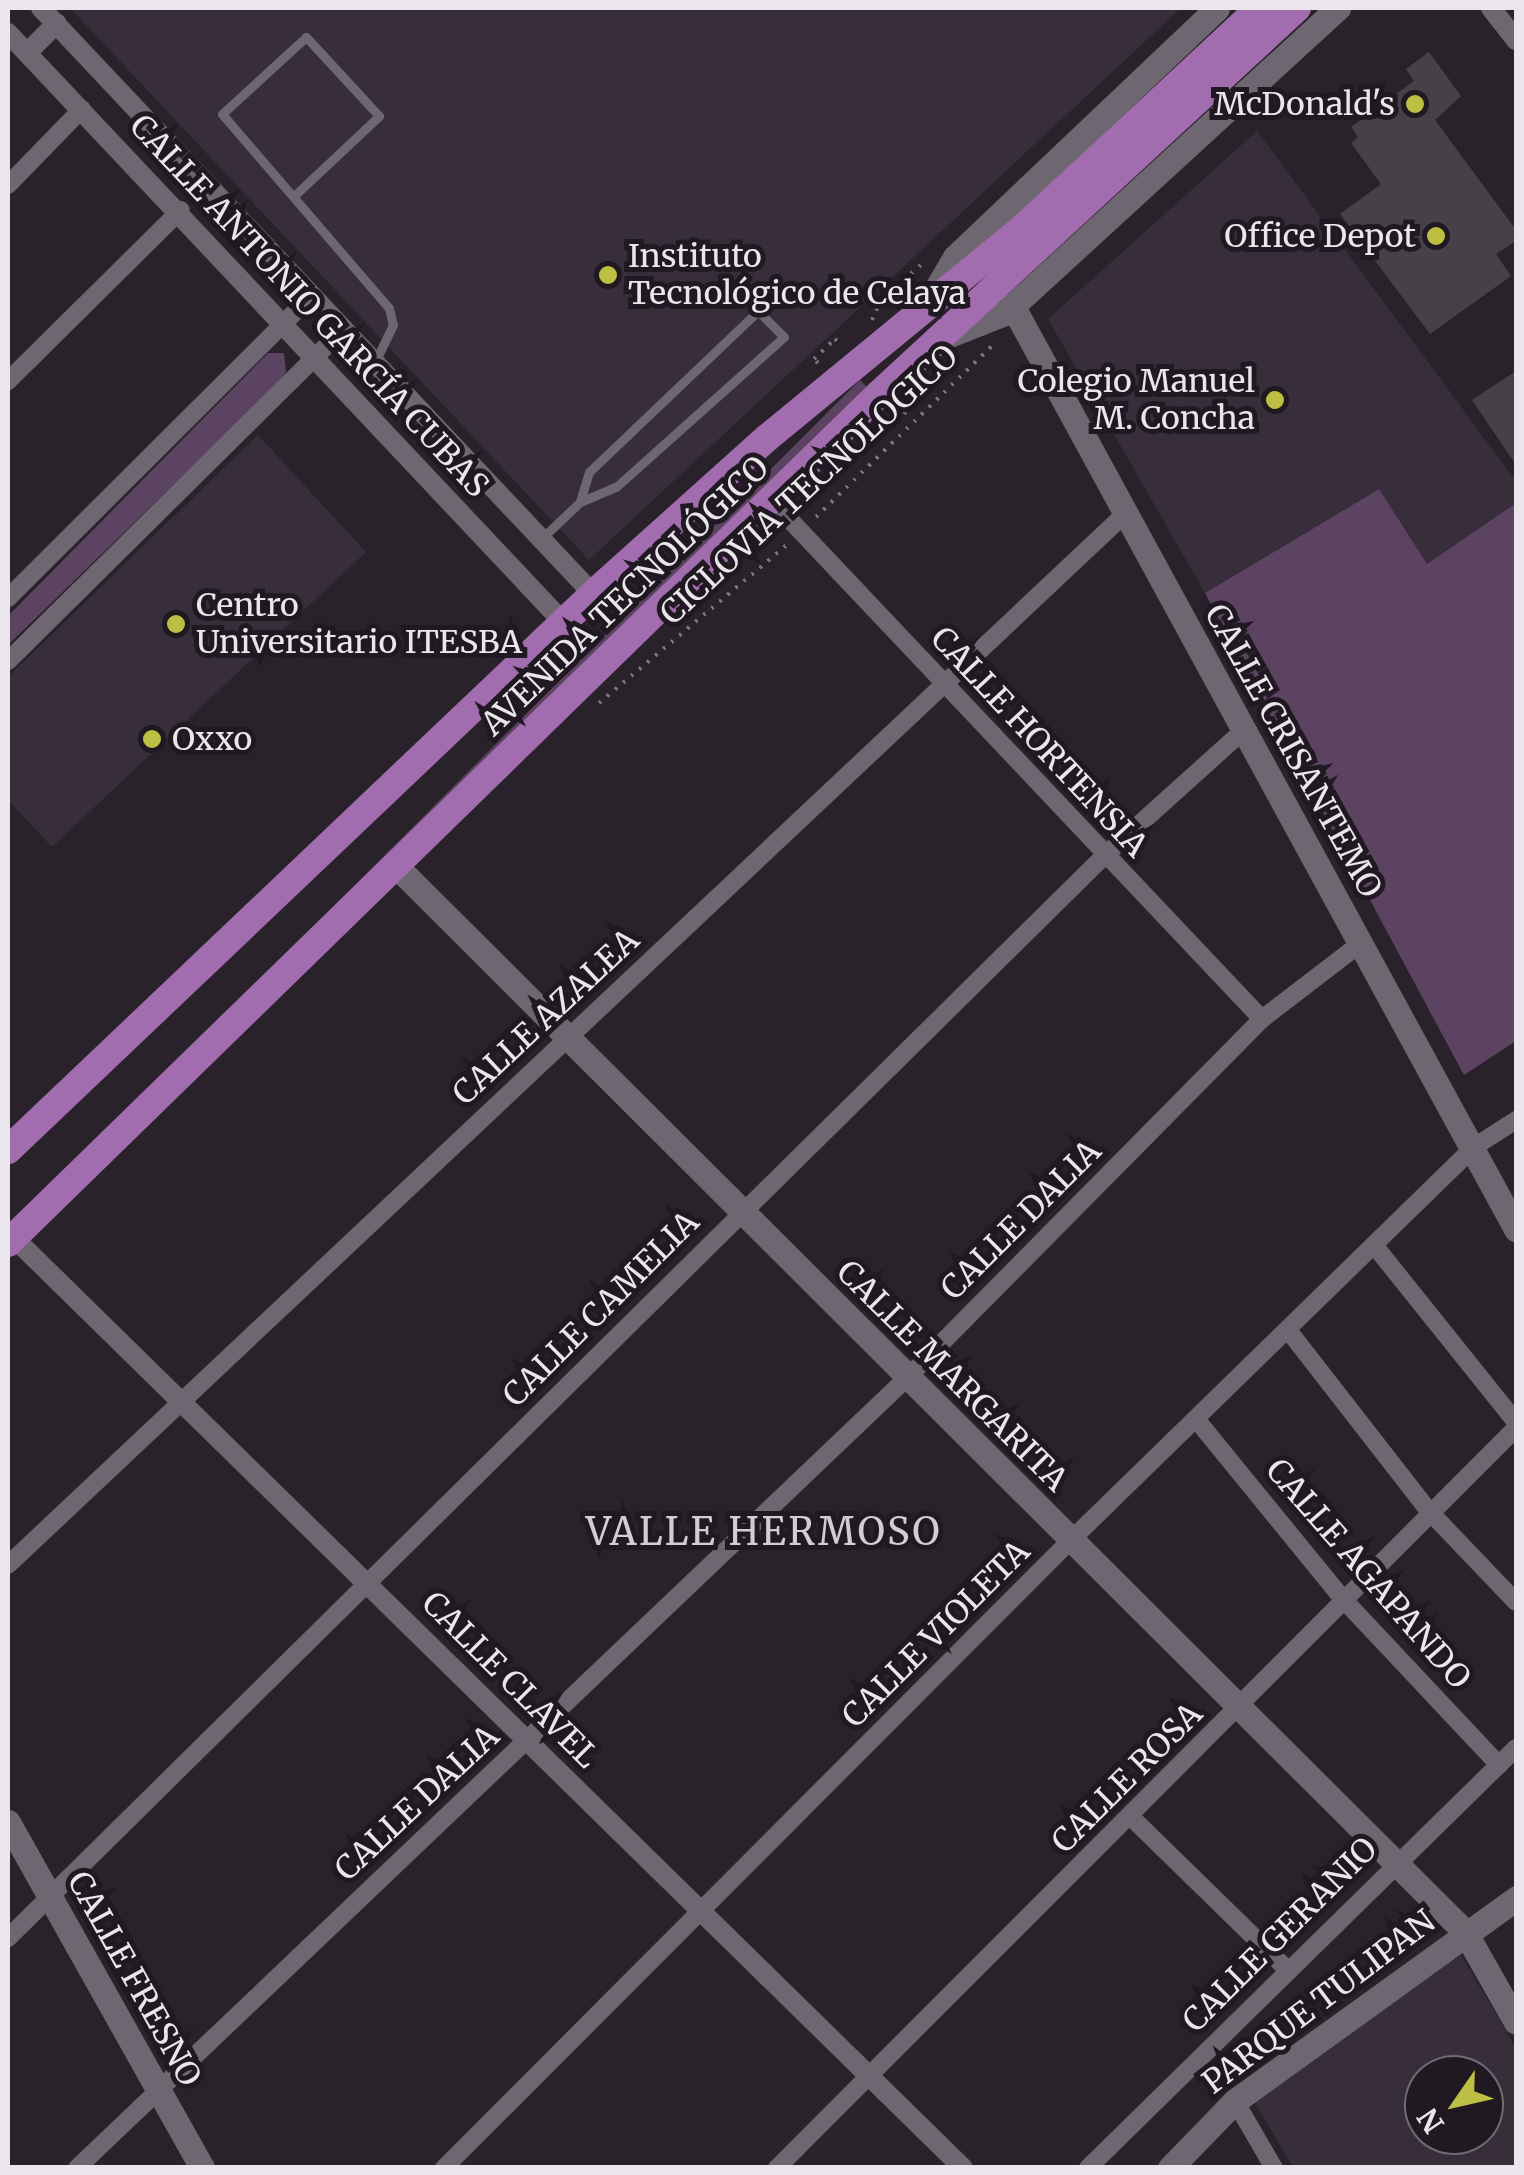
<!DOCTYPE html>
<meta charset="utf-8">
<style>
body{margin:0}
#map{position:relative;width:1524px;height:2175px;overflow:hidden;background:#29222b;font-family:Merriweather,serif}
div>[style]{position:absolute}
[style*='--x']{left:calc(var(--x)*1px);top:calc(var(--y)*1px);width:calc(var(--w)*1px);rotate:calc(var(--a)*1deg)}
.built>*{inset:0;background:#382d3a}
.green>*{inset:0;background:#5c4361;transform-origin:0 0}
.building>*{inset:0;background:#484049}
.path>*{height:4px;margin-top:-2px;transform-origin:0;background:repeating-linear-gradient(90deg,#7b757c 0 2.5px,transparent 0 10.5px)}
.service>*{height:9px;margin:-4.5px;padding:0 4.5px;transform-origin:4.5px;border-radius:4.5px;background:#6e6670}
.minor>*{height:18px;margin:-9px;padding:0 9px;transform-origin:9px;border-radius:9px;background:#6e6670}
.tertiary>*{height:20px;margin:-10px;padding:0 10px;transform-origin:10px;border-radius:10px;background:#6e6670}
.secondary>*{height:25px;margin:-12.5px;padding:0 12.5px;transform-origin:12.5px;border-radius:12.5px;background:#6e6670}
.primary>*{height:28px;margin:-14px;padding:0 14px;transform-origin:14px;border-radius:14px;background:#a26dae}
.dots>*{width:28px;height:28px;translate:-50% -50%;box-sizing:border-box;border:5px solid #201921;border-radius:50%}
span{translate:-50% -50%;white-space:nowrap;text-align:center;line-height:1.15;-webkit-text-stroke:10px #201921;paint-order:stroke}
.poi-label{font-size:32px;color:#eae6eb}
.right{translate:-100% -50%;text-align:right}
.left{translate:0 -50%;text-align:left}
.street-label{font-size:32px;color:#eae6eb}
.quarter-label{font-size:38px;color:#d4cbd6;letter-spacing:2.5px}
.frame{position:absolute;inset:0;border:10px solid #eae6eb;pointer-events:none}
.north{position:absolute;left:1404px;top:2055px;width:100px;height:100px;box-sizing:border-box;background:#201921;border:2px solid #716b72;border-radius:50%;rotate:236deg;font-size:28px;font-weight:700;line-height:40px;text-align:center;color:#eae6eb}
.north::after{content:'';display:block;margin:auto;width:35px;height:45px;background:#bdbf43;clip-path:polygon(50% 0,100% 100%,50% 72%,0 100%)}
</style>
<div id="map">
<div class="built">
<div style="clip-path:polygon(70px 8px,1181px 8px,589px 560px)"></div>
<div style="clip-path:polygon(1257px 131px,1516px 481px,1516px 503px,1427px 564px,1378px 489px,1205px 593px,1048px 319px)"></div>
<div style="clip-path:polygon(258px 435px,366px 552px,52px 847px,8px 800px,8px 677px)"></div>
<div style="clip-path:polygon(evenodd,1461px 1955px,1516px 2048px,1516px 2167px,1293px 2167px,1254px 2101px,1461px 1955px,1424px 2075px,1484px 2075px,1484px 2135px,1424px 2135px,1424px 2075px)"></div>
</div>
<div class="green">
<div style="clip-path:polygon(268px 353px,284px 353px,286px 372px,277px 384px,8px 645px,8px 616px)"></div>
<div style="left:860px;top:380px;width:14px;height:1174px;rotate:45deg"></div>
<div style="clip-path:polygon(1379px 489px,1427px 564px,1516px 503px,1516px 1041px,1464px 1075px,1205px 593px)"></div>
</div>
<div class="building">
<div style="clip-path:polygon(1429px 52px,1461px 96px,1435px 120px,1516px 230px,1516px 241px,1496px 254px,1511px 276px,1430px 334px,1340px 214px,1381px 184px,1351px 143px,1358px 137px,1351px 127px,1414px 81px,1406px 69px)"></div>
<div style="clip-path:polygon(1516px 371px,1516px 465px,1472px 400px)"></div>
</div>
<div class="path">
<div style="--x:872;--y:320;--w:20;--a:-66"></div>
<div style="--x:880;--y:302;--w:61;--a:-42.3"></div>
<div style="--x:818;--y:363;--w:6;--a:-135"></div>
<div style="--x:814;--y:359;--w:29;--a:-44"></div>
<div style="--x:835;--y:339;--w:10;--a:45"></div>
<div style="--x:899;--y:408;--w:8;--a:50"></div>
<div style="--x:904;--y:414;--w:38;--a:-50"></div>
<div style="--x:816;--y:517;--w:251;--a:-44.2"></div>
<div style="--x:599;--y:703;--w:247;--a:-40.1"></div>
</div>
<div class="service">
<div style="--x:296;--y:194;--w:114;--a:-43.2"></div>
<div style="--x:379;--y:116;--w:108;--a:-132.7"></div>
<div style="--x:306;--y:37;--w:114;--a:137.5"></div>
<div style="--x:222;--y:114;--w:256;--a:49.3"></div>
<div style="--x:389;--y:308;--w:17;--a:77"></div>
<div style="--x:393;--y:325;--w:39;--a:116"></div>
<div style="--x:541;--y:539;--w:54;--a:-43.5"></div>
<div style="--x:580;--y:502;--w:39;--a:-23"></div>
<div style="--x:616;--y:487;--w:225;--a:-41.8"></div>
<div style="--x:784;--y:337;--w:37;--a:-135"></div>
<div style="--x:758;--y:311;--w:233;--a:136.4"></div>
<div style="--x:589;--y:472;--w:31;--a:107"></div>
</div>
<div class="minor">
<div style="--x:8;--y:185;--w:106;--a:-45.8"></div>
<div style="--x:8;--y:381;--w:243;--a:-44.7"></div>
<div style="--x:774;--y:503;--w:710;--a:46.6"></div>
<div style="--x:8;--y:598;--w:426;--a:-44.9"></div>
<div style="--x:8;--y:661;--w:470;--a:-44.7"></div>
<div style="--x:1374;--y:1245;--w:227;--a:51.3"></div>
<div style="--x:1288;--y:1330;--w:229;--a:52.1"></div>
<div style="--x:1429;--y:1511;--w:126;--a:46.3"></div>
<div style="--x:1196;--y:1419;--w:232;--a:50.8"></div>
<div style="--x:1343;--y:1599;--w:228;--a:46.8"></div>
<div style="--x:8;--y:1565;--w:1535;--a:-43.26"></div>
<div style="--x:1130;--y:1816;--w:221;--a:44.3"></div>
<div style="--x:8;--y:1938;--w:1540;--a:-44.63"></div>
<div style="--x:1104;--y:856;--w:190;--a:-42"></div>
<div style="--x:1235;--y:2101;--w:78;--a:59.8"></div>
<div style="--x:77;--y:2168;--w:1146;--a:-43.59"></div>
<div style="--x:907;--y:1378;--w:505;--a:-45.32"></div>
<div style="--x:1262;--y:1019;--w:125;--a:-37.5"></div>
<div style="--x:444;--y:2168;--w:886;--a:-45.05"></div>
<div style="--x:1070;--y:1541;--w:564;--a:-44.28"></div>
<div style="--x:1474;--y:1147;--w:50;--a:-32.7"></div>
<div style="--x:777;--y:2168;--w:1046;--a:-45.04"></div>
<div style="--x:1088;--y:2168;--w:600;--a:-44.46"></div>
</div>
<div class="tertiary">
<div style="--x:41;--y:8;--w:805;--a:46.71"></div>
<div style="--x:1491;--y:8;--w:41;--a:52"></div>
<div style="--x:8;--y:33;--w:809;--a:46.7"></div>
<div style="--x:27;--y:53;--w:42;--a:-45"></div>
<div style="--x:13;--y:1237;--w:1330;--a:44.42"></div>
</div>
<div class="secondary">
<div style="--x:928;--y:303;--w:53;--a:-59.6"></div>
<div style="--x:955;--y:257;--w:361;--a:-43.5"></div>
<div style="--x:1012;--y:305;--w:1053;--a:61.39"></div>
<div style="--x:944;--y:337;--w:66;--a:-21.5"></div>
<div style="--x:1005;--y:313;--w:452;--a:-42.5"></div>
<div style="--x:395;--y:865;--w:1511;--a:44.92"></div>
<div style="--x:1465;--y:1932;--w:103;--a:60.5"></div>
<div style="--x:8;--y:1822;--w:397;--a:60.7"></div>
<div style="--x:1170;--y:2168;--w:93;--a:-45.9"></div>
<div style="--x:1235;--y:2101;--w:347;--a:-35.8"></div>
</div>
<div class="primary">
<div style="--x:8;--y:1150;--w:807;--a:-43.54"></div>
<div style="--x:593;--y:594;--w:234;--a:-41.9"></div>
<div style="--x:767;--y:438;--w:334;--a:-39.4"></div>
<div style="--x:1025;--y:226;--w:321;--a:-42.9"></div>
<div style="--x:8;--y:1243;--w:1216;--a:-44.27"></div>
<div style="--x:879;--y:394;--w:569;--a:-42.72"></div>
</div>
<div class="dots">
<div style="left:1415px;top:104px;background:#bdbf43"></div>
<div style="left:1436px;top:236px;background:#bdbf43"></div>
<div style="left:608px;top:275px;background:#bdbf43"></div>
<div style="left:1275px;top:400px;background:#bdbf43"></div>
<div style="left:176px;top:624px;background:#bdbf43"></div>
<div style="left:152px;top:739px;background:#bdbf43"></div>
</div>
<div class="poi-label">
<span class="right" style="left:1395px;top:104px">McDonald's</span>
<span class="right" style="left:1416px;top:236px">Office Depot</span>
<span class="left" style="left:628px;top:275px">Instituto<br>Tecnológico de Celaya</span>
<span class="right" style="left:1255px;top:400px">Colegio Manuel<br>M. Concha</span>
<span class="left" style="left:196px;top:624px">Centro<br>Universitario ITESBA</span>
<span class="left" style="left:172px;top:739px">Oxxo</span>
</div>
<div class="street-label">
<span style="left:309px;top:306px;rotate:47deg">CALLE ANTONIO GARCÍA CUBAS</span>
<span style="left:809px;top:485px;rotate:-43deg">CICLOVIA TECNOLOGICO</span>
<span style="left:625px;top:596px;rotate:-44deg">AVENIDA TECNOLÓGICO</span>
<span style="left:1039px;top:742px;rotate:47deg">CALLE HORTENSIA</span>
<span style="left:1293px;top:751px;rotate:61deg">CALLE CRISANTEMO</span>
<span style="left:546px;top:1017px;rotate:-43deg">CALLE AZALEA</span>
<span style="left:1021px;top:1220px;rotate:-45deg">CALLE DALIA</span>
<span style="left:601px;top:1309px;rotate:-45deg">CALLE CAMELIA</span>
<span style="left:952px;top:1376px;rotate:45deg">CALLE MARGARITA</span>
<span style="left:1368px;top:1574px;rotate:49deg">CALLE AGAPANDO</span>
<span style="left:936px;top:1634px;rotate:-45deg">CALLE VIOLETA</span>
<span style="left:510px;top:1680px;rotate:45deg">CALLE CLAVEL</span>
<span style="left:1127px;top:1778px;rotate:-45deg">CALLE ROSA</span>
<span style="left:417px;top:1803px;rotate:-43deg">CALLE DALIA</span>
<span style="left:1280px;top:1935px;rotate:-45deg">CALLE GERANIO</span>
<span style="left:134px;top:1979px;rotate:61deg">CALLE FRESNO</span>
<span style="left:1319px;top:2002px;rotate:-37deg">PARQUE TULIPAN</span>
</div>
<div class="quarter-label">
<span style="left:764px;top:1532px">VALLE HERMOSO</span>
</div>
<div class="frame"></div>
<div class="north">N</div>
</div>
